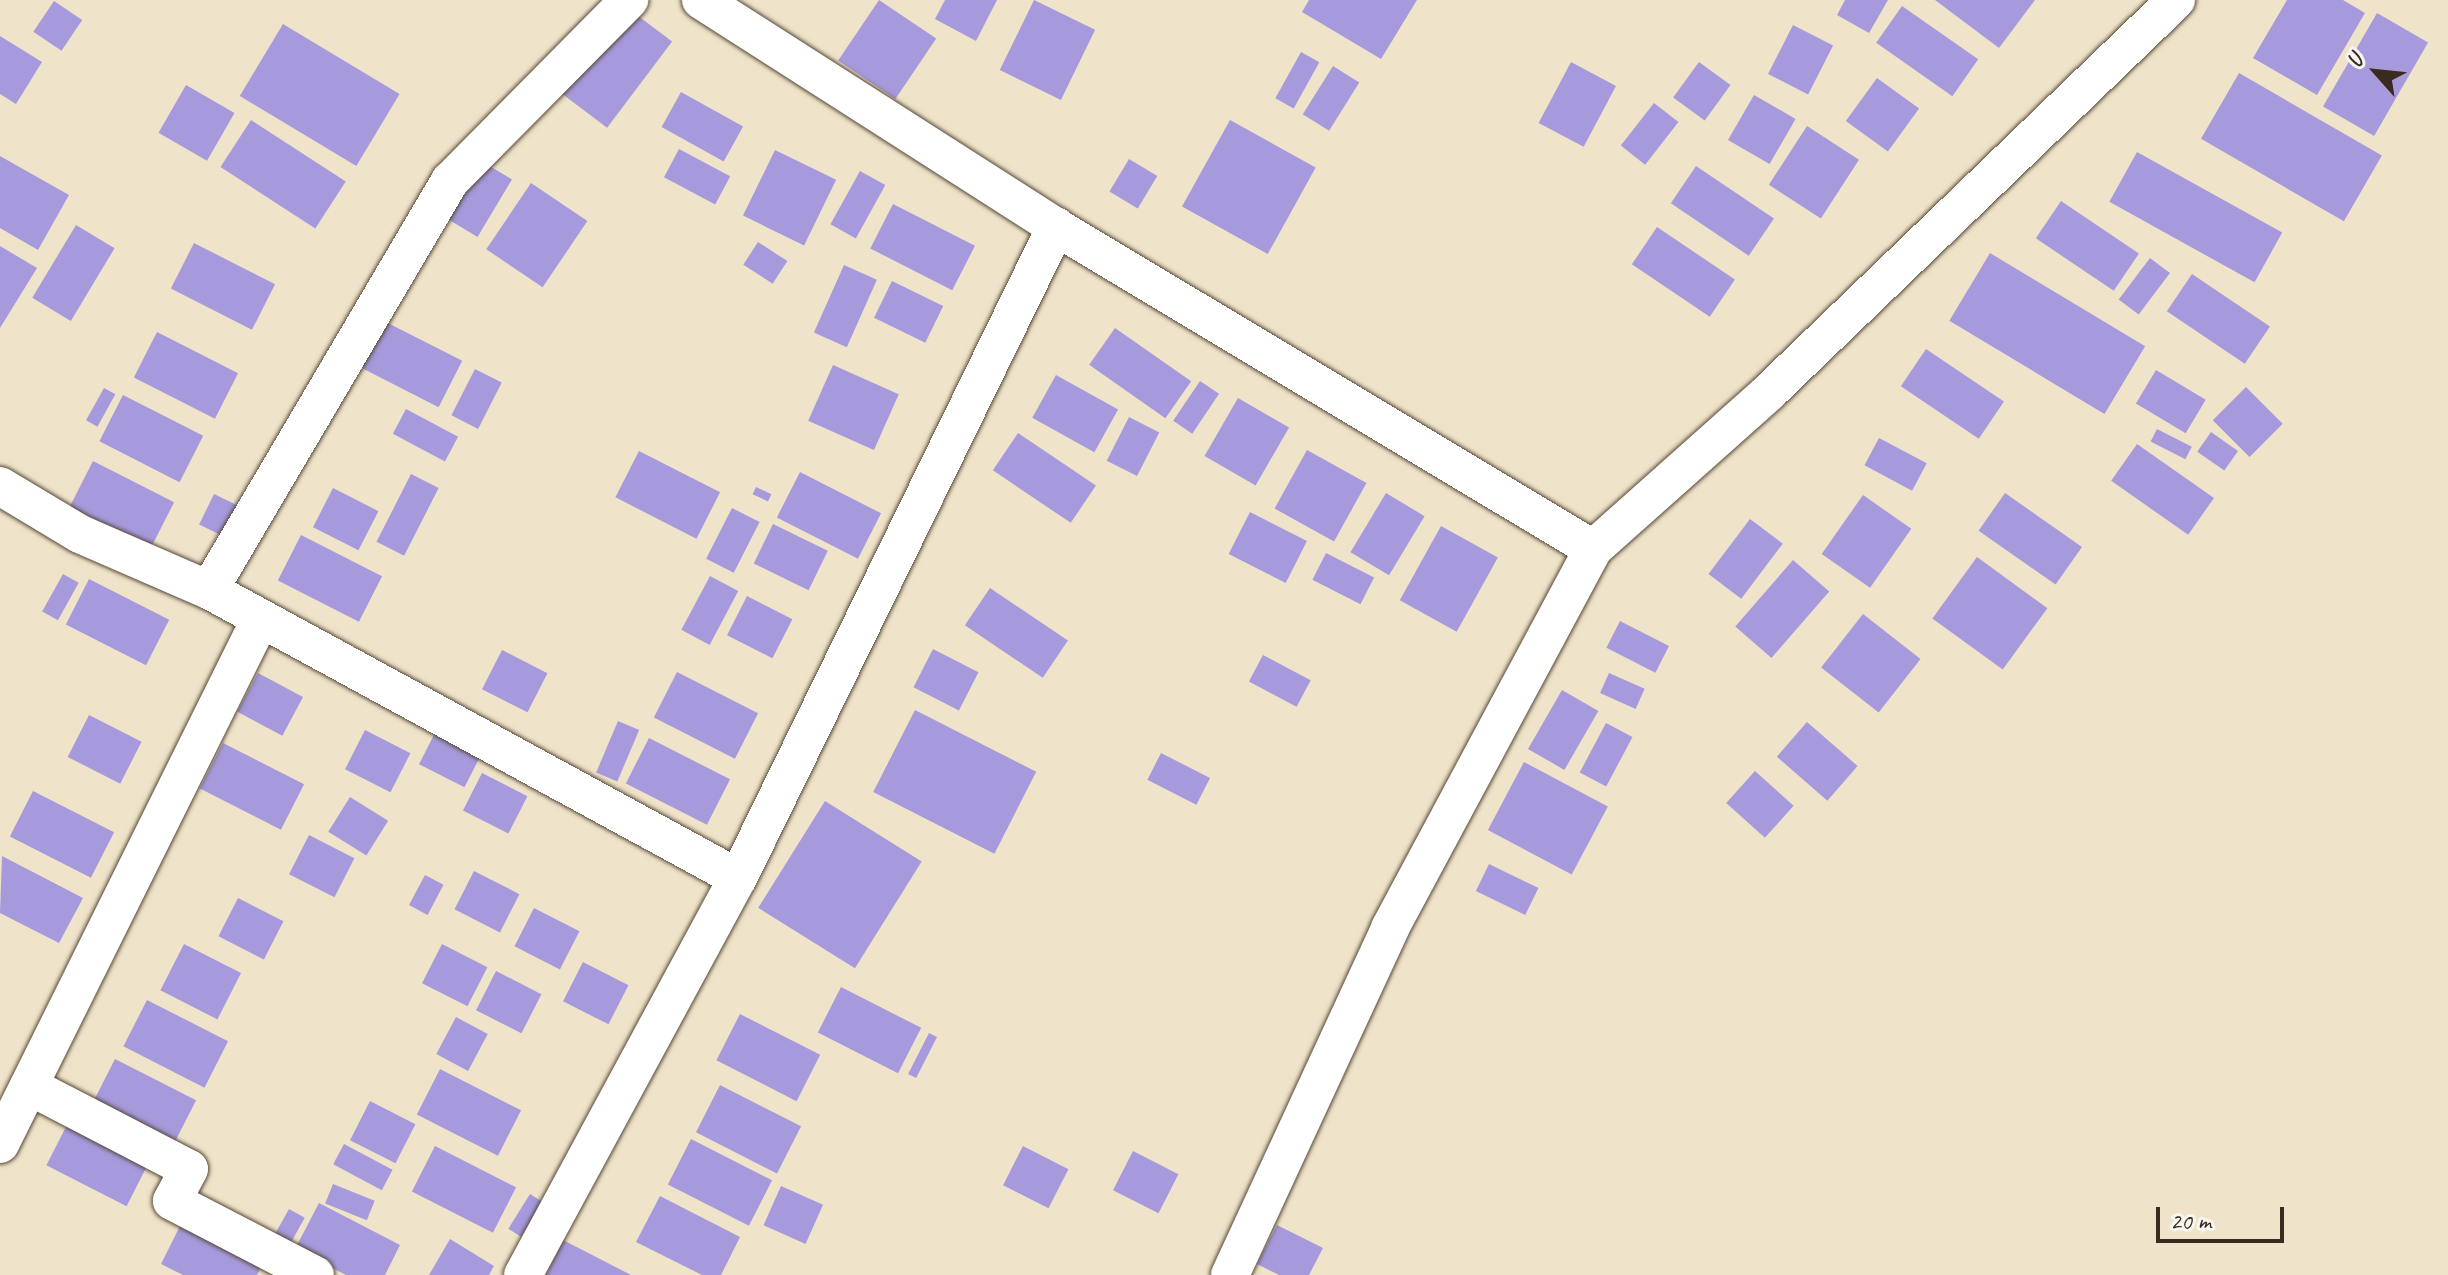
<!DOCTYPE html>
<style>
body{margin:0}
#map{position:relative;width:2448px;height:1275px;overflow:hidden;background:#efe4c9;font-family:Caveat,sans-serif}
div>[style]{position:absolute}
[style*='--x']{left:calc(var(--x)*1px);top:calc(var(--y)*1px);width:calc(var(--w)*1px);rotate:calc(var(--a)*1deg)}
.building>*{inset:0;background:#a69add;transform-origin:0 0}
.roads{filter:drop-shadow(0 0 2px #564638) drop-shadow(0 0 2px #564638)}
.street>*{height:38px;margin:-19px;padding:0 19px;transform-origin:19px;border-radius:19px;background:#fff}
span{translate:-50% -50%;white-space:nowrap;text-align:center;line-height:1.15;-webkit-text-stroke:6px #f6f6f2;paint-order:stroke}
.north{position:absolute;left:2336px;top:32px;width:80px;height:80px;-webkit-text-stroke:6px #f6f6f2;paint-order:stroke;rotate:297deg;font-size:22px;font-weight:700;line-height:32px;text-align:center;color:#3b2a1e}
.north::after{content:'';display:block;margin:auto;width:28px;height:36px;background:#3b2a1e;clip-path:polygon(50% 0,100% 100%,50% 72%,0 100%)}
.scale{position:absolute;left:2156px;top:1207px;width:128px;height:36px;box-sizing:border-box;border:4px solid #3b2a1e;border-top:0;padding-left:10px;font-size:24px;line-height:28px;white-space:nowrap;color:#3b2a1e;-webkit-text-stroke:6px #f6f6f2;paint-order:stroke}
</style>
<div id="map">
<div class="building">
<div style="left:617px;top:0;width:69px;height:108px;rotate:37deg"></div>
<div style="left:879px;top:0;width:69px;height:73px;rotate:34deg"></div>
<div style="clip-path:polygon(945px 0,997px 0,976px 41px,935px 19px)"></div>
<div style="left:1034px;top:0;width:68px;height:78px;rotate:26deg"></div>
<div style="clip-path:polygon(1309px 0,1417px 0,1381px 59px,1302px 12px)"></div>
<div style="clip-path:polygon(1845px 0,1888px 0,1869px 33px,1837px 15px)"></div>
<div style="clip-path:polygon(1935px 0,2035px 0,1999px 48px)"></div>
<div style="clip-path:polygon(2287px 0,2343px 0,2365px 13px,2317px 95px,2253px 58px)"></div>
<div style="left:54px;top:1px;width:34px;height:37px;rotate:34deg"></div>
<div style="left:1902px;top:6px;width:93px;height:45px;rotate:35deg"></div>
<div style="left:2377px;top:13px;width:59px;height:108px;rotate:30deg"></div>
<div style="left:283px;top:24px;width:136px;height:84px;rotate:31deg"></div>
<div style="left:1793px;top:25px;width:45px;height:55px;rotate:27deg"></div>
<div style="clip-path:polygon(0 36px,42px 62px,16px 104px,0 94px)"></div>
<div style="left:1301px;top:52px;width:21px;height:53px;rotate:29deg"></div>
<div style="left:1571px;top:62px;width:51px;height:69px;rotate:28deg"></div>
<div style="left:1699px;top:62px;width:39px;height:44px;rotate:36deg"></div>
<div style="left:1333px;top:66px;width:31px;height:57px;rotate:32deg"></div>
<div style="left:2239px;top:73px;width:165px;height:76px;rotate:30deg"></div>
<div style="left:1877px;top:78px;width:52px;height:53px;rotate:36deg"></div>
<div style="left:186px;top:85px;width:56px;height:55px;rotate:30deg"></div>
<div style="left:681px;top:92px;width:71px;height:40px;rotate:29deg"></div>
<div style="left:1754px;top:95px;width:48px;height:52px;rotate:30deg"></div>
<div style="left:1654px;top:103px;width:31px;height:54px;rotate:38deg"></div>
<div style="left:251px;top:120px;width:113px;height:56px;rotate:33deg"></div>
<div style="left:1230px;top:120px;width:98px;height:99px;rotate:29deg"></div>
<div style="left:1807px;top:126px;width:62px;height:70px;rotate:33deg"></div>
<div style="left:458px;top:147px;width:63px;height:67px;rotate:31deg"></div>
<div style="left:679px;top:149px;width:58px;height:32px;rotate:28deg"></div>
<div style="left:775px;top:150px;width:68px;height:73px;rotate:26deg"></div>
<div style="left:2137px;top:152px;width:166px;height:57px;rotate:29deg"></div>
<div style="clip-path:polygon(0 156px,69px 195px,38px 250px,0 228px)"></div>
<div style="left:1129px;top:159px;width:33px;height:38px;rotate:31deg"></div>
<div style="left:1696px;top:166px;width:94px;height:45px;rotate:34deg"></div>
<div style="left:860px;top:171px;width:29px;height:61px;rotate:29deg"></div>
<div style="left:531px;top:183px;width:68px;height:80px;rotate:34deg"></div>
<div style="left:2061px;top:201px;width:94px;height:45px;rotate:34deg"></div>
<div style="left:893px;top:204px;width:92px;height:50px;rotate:27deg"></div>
<div style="left:76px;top:225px;width:45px;height:85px;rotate:31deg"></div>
<div style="left:1657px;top:227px;width:94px;height:45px;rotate:34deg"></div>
<div style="left:758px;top:242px;width:35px;height:27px;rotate:33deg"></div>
<div style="left:194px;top:243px;width:91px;height:51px;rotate:27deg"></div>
<div style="clip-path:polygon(0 246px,37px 268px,0 328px)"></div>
<div style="left:1990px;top:253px;width:181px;height:79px;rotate:31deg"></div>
<div style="left:2150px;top:258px;width:25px;height:52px;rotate:37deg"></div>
<div style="left:844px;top:265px;width:36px;height:74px;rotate:24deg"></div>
<div style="left:2192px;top:274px;width:94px;height:45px;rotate:34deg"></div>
<div style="left:892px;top:281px;width:57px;height:41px;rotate:26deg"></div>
<div style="left:382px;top:320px;width:90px;height:52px;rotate:27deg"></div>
<div style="left:1115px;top:328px;width:93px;height:45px;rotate:35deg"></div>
<div style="left:157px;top:332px;width:91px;height:51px;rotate:27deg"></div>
<div style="left:1926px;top:349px;width:94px;height:45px;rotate:34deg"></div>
<div style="left:833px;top:365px;width:72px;height:61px;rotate:24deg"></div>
<div style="left:475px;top:369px;width:30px;height:52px;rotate:27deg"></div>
<div style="left:2156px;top:370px;width:58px;height:39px;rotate:31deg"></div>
<div style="left:1056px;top:375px;width:71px;height:49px;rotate:29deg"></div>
<div style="left:1200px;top:381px;width:23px;height:48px;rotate:34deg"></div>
<div style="left:2246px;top:387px;width:52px;height:47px;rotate:45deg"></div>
<div style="left:104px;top:388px;width:13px;height:37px;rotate:29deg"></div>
<div style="left:123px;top:395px;width:90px;height:52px;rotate:27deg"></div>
<div style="left:1238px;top:398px;width:59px;height:67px;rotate:30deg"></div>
<div style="left:406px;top:409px;width:59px;height:28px;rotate:28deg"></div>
<div style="left:1129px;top:417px;width:34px;height:49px;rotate:27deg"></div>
<div style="left:2157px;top:429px;width:39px;height:14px;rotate:27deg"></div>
<div style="left:2211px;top:432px;width:33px;height:24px;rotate:35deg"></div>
<div style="left:1018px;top:433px;width:94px;height:45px;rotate:34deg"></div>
<div style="left:1879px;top:438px;width:54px;height:31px;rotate:28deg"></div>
<div style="left:2137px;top:444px;width:94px;height:45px;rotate:35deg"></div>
<div style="left:1307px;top:450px;width:68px;height:67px;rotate:29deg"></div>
<div style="left:639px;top:451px;width:91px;height:52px;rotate:27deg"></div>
<div style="left:93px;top:461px;width:91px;height:51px;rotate:27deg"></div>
<div style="left:800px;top:472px;width:91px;height:51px;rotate:27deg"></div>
<div style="left:411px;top:474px;width:31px;height:76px;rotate:27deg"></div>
<div style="left:756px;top:487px;width:17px;height:8px;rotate:25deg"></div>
<div style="left:333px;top:488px;width:51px;height:44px;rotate:27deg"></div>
<div style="left:1386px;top:493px;width:45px;height:69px;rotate:31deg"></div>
<div style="left:2005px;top:493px;width:94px;height:46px;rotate:35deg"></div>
<div style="left:214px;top:494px;width:28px;height:34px;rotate:26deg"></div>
<div style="left:1863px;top:495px;width:59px;height:72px;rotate:35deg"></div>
<div style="left:732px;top:508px;width:31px;height:57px;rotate:27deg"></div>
<div style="left:1250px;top:512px;width:64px;height:47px;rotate:27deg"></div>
<div style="left:1750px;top:519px;width:41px;height:69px;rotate:37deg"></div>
<div style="left:773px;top:524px;width:61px;height:44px;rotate:26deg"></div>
<div style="left:1441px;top:526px;width:65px;height:85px;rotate:29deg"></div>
<div style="left:301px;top:535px;width:91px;height:51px;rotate:27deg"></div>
<div style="left:1326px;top:553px;width:54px;height:30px;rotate:27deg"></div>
<div style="left:1977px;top:557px;width:87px;height:76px;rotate:36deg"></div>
<div style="left:1793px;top:560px;width:48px;height:88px;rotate:41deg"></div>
<div style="left:63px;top:574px;width:18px;height:43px;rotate:29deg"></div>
<div style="left:710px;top:576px;width:32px;height:61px;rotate:28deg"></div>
<div style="left:89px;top:579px;width:90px;height:51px;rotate:27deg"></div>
<div style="left:990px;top:588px;width:94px;height:45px;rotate:34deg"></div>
<div style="left:747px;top:596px;width:51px;height:44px;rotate:27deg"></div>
<div style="left:1863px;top:614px;width:73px;height:68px;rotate:38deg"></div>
<div style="left:1620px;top:621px;width:55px;height:30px;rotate:27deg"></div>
<div style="left:933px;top:649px;width:51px;height:43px;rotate:27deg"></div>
<div style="left:502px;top:650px;width:51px;height:44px;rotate:27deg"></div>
<div style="left:1263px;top:655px;width:54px;height:30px;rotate:28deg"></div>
<div style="left:677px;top:672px;width:91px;height:51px;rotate:27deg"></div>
<div style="left:258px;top:673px;width:51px;height:44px;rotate:28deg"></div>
<div style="left:1609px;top:673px;width:39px;height:22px;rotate:24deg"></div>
<div style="left:1562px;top:690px;width:42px;height:68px;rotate:30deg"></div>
<div style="left:915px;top:710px;width:136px;height:92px;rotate:27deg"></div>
<div style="left:89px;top:715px;width:59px;height:47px;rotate:27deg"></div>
<div style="left:618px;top:721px;width:23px;height:56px;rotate:23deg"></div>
<div style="left:1807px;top:722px;width:67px;height:46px;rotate:41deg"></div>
<div style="left:1606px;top:723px;width:30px;height:56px;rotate:28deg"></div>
<div style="left:439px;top:725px;width:51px;height:44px;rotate:27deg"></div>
<div style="left:365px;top:730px;width:51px;height:44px;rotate:27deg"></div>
<div style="left:649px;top:738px;width:91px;height:51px;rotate:27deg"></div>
<div style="left:223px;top:743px;width:91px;height:51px;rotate:27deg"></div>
<div style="left:1161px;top:753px;width:55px;height:30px;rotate:27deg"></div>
<div style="left:1524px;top:762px;width:95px;height:77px;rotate:28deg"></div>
<div style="left:1755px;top:771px;width:52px;height:43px;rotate:42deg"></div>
<div style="left:482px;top:773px;width:51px;height:42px;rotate:27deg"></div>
<div style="left:33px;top:791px;width:91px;height:51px;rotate:27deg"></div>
<div style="left:350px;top:797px;width:45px;height:41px;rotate:32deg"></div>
<div style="left:825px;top:801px;width:114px;height:126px;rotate:32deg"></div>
<div style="left:309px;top:835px;width:51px;height:44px;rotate:27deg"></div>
<div style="clip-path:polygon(2px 856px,83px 898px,59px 943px,0 913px)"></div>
<div style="left:1489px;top:864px;width:55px;height:30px;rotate:26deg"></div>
<div style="left:474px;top:871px;width:51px;height:43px;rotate:27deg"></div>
<div style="left:425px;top:875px;width:21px;height:34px;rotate:28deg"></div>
<div style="left:238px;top:898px;width:51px;height:43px;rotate:27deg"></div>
<div style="left:534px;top:908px;width:51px;height:43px;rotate:27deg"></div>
<div style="left:184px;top:944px;width:64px;height:52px;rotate:27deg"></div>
<div style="left:442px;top:944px;width:51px;height:44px;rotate:27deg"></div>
<div style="left:583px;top:962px;width:51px;height:44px;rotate:27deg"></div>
<div style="left:496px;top:971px;width:51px;height:44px;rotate:27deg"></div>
<div style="left:841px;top:987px;width:90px;height:51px;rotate:27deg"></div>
<div style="left:147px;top:1000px;width:91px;height:52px;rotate:27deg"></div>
<div style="left:740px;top:1014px;width:90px;height:52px;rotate:27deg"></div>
<div style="left:456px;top:1017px;width:36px;height:42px;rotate:28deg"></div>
<div style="left:929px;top:1033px;width:9px;height:46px;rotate:27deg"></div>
<div style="left:115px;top:1059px;width:91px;height:51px;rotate:27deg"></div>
<div style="left:440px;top:1069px;width:91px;height:51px;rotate:27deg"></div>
<div style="left:720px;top:1085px;width:91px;height:53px;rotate:27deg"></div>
<div style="left:370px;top:1101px;width:51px;height:44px;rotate:27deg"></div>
<div style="left:70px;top:1119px;width:90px;height:52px;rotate:27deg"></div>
<div style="left:691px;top:1139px;width:91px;height:51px;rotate:27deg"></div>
<div style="left:344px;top:1144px;width:55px;height:23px;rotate:28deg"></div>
<div style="left:435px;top:1146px;width:91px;height:51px;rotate:27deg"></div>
<div style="left:1023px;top:1146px;width:51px;height:44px;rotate:27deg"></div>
<div style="left:1133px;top:1151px;width:51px;height:44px;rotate:27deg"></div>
<div style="left:333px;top:1184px;width:45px;height:21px;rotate:22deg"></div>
<div style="left:781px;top:1186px;width:46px;height:43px;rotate:24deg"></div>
<div style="left:530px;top:1194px;width:15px;height:41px;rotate:32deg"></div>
<div style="clip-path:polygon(660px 1196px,740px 1237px,721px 1275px,702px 1275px,636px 1242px)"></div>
<div style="clip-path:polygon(319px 1203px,400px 1245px,385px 1275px,346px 1275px,295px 1249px)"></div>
<div style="left:289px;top:1209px;width:18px;height:37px;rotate:29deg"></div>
<div style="clip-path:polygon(184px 1218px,265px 1259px,257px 1275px,183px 1275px,161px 1264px)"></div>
<div style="clip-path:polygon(1277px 1225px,1323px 1248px,1309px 1275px,1279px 1275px,1257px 1264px)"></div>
<div style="clip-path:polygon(450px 1239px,494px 1266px,489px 1275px,429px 1275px)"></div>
<div style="clip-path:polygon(563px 1240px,631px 1275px,546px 1275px)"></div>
</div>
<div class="roads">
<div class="street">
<div style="--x:701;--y:0;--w:421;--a:32.6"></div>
<div style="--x:1056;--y:227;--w:626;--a:30.95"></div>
<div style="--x:1593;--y:549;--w:236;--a:-41.7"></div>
<div style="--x:1769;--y:392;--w:565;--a:-43.92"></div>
<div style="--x:0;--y:486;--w:93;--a:31"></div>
<div style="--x:80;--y:534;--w:141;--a:23.5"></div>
<div style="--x:209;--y:590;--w:602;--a:28.56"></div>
<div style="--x:209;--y:590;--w:475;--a:-59.5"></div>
<div style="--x:450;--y:181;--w:255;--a:-45.3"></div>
<div style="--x:29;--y:1086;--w:180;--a:27.4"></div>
<div style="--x:189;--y:1169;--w:36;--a:118"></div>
<div style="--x:172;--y:1201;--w:161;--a:27.4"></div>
<div style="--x:0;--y:1144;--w:585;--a:-63.61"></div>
<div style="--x:523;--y:1275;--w:451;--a:-61.6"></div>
<div style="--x:738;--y:878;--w:725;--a:-63.97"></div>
<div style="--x:1230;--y:1275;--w:382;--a:-65.2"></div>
<div style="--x:1390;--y:928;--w:430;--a:-61.8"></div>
</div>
</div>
<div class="north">U</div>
<div class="scale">20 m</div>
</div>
